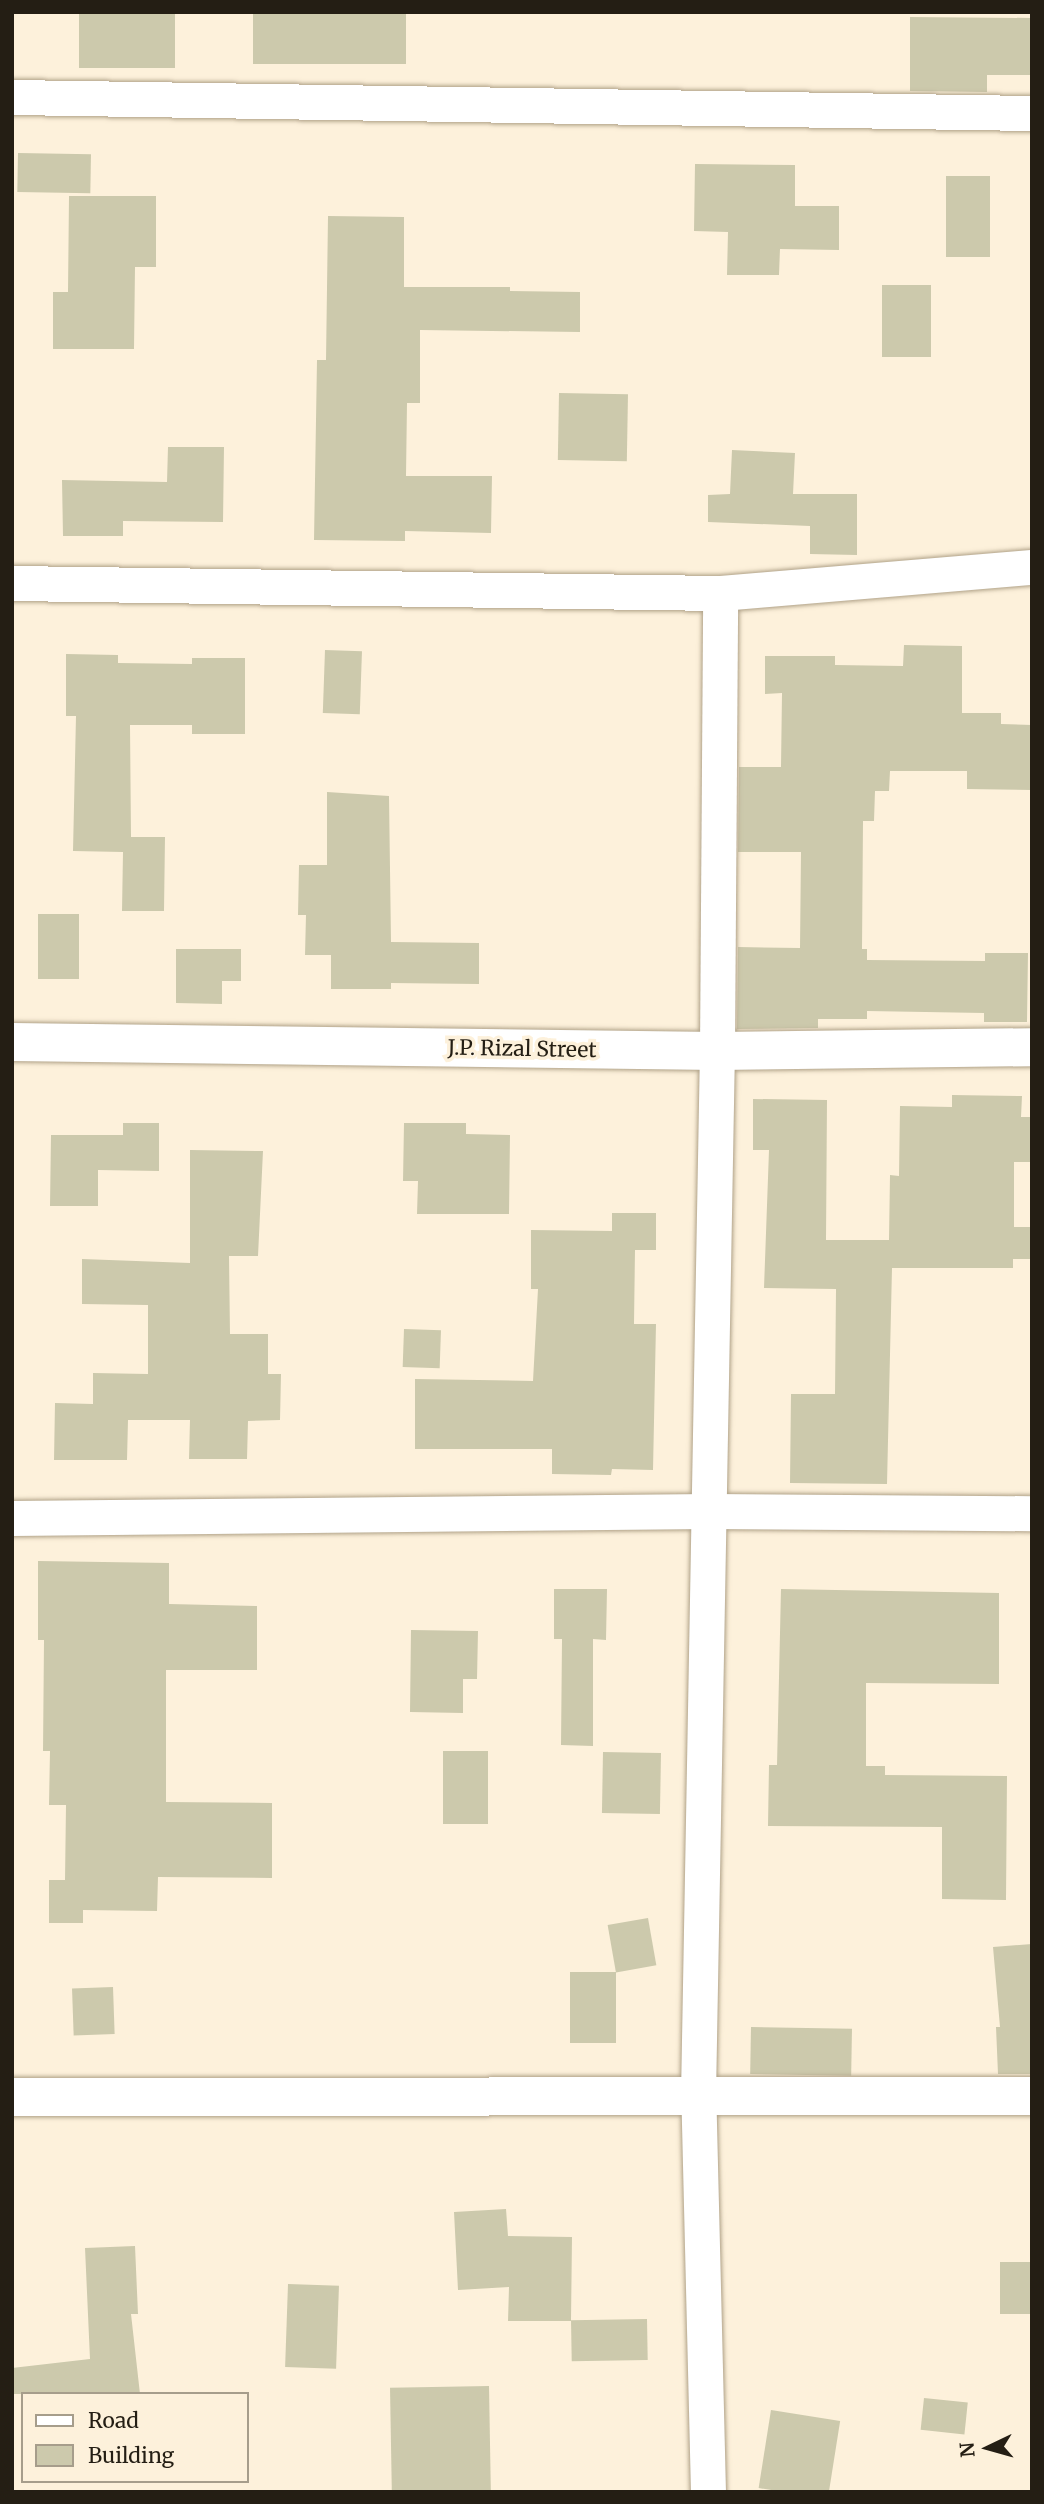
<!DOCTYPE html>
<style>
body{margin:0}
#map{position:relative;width:1044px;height:2504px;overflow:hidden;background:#fdf1db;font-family:Merriweather,serif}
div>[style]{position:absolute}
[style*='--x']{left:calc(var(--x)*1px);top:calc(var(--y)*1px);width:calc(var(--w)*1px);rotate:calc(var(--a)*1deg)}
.building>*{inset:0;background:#ccc9ac;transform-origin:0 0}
.roads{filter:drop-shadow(0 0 2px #b0a288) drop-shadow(0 0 2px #b0a288)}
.street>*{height:35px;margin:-17.5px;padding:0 17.5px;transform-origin:17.5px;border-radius:17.5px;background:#fff}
.secondary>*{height:38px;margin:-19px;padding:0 19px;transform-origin:19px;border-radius:19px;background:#fff}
span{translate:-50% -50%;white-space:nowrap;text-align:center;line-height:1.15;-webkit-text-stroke:7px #fdf1db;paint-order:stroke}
.street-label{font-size:21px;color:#241e14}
.frame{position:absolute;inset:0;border:14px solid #241e14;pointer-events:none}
.legend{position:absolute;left:21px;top:2392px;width:228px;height:91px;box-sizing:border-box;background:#fdf1db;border:2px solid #a69d8b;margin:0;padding:9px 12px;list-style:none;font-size:21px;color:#241e14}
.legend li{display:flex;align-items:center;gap:14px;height:35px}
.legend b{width:35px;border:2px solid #a69d8b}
.north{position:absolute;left:953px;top:2413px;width:70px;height:70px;-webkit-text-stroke:5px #fdf1db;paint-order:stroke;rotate:265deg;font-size:19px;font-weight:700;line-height:28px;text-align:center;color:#241e14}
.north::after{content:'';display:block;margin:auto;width:24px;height:32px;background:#241e14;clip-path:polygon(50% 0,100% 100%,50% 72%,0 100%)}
</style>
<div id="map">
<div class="building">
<div style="left:79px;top:12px;width:96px;height:56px"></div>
<div style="left:253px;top:12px;width:153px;height:52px"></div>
<div style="clip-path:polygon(910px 17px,1032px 18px,1032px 75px,987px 75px,987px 92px,910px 91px)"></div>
<div style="left:18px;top:153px;width:73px;height:39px;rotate:1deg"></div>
<div style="clip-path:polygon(695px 164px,795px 165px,795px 206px,839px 206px,839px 250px,780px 249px,779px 275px,727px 275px,728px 232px,694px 231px)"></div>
<div style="left:946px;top:176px;width:44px;height:81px"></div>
<div style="clip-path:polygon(69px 196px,156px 196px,156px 267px,135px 267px,134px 349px,53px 349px,53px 292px,68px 292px)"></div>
<div style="clip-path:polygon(328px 216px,404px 217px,404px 287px,510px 287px,510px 291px,580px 292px,580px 332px,420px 330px,420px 403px,407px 403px,406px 476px,492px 476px,491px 533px,405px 531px,405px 541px,314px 540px,317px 360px,326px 360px)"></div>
<div style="left:882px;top:285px;width:49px;height:72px"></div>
<div style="left:559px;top:393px;width:69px;height:67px;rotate:1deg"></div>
<div style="clip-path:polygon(168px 447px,224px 447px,223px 522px,123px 521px,123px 536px,63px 536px,62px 480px,167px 482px)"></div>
<div style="clip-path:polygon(732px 450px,795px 453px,793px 494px,857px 494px,857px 555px,810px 554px,810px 526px,708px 522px,708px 495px,730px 494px)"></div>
<div style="clip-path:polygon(904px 645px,962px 646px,962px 713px,1001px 713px,1001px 724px,1032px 725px,1032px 790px,967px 789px,967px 771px,890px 771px,889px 791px,875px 791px,874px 821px,863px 821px,862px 949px,867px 949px,867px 960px,985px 961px,985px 953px,1028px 953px,1027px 1022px,984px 1022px,984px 1013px,867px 1011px,867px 1019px,818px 1019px,818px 1028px,737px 1029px,738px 947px,800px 948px,801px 852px,738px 852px,739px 767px,781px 767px,782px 693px,765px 694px,765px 656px,835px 656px,835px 665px,903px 666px)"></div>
<div style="left:325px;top:650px;width:37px;height:63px;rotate:2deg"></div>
<div style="clip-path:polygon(66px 654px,118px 655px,118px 663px,192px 664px,192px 658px,245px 658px,245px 734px,192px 734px,192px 725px,130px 725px,131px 837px,165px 837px,164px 911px,122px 911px,123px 852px,73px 851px,76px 716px,66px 716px)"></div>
<div style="clip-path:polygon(327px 792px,389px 796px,391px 942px,479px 943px,479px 984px,391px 983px,391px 989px,331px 989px,331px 955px,305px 955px,306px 915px,298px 915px,299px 865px,327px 865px)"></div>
<div style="left:38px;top:914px;width:41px;height:65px"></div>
<div style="clip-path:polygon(176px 949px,241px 949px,241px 981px,222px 981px,222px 1004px,176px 1003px)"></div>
<div style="clip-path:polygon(952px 1095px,1022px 1096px,1021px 1117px,1032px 1117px,1032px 1162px,1014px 1162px,1014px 1227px,1032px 1227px,1032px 1259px,1013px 1259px,1013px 1268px,892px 1268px,887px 1484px,790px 1483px,791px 1394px,835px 1394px,836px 1289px,764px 1288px,769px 1150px,753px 1150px,753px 1099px,827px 1100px,826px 1240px,889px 1240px,890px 1175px,899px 1176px,900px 1106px,952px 1107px)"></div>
<div style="clip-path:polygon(123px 1123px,159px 1123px,159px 1171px,98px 1170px,98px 1206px,50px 1206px,51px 1135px,123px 1135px)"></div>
<div style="clip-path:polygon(404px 1123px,466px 1123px,466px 1134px,510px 1135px,509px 1214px,417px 1214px,418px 1181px,403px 1181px)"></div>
<div style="clip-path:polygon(190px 1150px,263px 1151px,258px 1256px,229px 1256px,230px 1334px,268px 1334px,268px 1374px,281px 1374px,280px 1420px,248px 1421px,247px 1459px,189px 1459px,190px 1420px,128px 1420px,127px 1460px,54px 1460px,55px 1403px,93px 1404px,93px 1373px,148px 1374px,148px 1305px,82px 1304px,82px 1259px,190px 1263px)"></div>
<div style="clip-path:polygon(612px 1213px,656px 1213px,656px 1250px,635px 1250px,634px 1324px,656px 1324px,653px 1470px,612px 1469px,611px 1475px,552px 1474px,552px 1449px,415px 1449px,415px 1379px,533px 1381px,538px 1289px,531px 1289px,531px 1230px,612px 1231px)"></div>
<div style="left:404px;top:1329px;width:37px;height:38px;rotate:2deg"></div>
<div style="clip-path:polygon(38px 1561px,169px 1563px,169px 1604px,257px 1606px,257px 1670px,166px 1670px,166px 1802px,272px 1803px,272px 1878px,158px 1877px,157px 1911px,83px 1910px,83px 1923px,49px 1923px,49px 1880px,65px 1880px,66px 1805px,49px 1805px,50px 1751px,43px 1751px,44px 1640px,38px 1640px)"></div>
<div style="clip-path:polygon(554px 1589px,607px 1589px,606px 1640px,593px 1639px,593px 1746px,561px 1745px,562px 1639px,554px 1639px)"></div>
<div style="clip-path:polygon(781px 1589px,999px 1593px,999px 1684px,866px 1683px,866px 1766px,885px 1766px,885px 1775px,1007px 1776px,1006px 1900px,942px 1899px,942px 1827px,768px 1826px,769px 1765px,777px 1765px)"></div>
<div style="clip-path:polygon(411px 1630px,478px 1631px,477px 1679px,463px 1679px,463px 1713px,410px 1712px)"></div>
<div style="left:443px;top:1751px;width:45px;height:73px"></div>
<div style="left:603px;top:1752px;width:58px;height:61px;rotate:1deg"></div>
<div style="left:648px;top:1918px;width:48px;height:41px;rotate:80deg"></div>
<div style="clip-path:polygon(1032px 1944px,1032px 2074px,998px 2074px,996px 2027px,1000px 2027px,993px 1947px)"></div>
<div style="left:570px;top:1972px;width:46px;height:71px"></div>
<div style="left:113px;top:1987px;width:47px;height:41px;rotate:88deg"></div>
<div style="left:751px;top:2027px;width:101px;height:47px;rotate:1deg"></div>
<div style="clip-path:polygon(506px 2209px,508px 2236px,572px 2237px,571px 2321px,508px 2321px,509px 2287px,458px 2290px,454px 2212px)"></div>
<div style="clip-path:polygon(135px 2246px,138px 2314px,131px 2314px,140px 2394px,12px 2394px,12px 2368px,90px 2359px,85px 2248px)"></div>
<div style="left:1032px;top:2262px;width:52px;height:32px;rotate:90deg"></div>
<div style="left:288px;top:2284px;width:51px;height:83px;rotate:2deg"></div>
<div style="left:647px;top:2319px;width:41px;height:76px;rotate:89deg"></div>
<div style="left:489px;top:2386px;width:106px;height:99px;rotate:89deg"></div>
<div style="left:924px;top:2398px;width:44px;height:32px;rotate:6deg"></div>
<div style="left:771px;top:2410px;width:70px;height:79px;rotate:9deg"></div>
</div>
<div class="roads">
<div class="street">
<div style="--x:12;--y:97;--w:1020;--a:0.9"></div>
<div style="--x:12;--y:583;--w:708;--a:0.81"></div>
<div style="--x:720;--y:593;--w:313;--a:-4.8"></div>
<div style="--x:12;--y:1518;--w:698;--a:-0.57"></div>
<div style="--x:710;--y:1511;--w:322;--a:0.4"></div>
<div style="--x:708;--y:2492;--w:397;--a:-91.4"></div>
<div style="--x:698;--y:2095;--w:1044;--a:-88.96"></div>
<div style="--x:717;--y:1051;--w:458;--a:-89.6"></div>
</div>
<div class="secondary">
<div style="--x:12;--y:1042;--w:705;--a:0.73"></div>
<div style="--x:717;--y:1051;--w:315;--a:-0.7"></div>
<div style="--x:12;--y:2097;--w:1020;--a:-0.06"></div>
</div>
</div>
<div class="street-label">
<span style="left:522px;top:1049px;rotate:1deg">J.P. Rizal Street</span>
</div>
<div class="frame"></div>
<ul class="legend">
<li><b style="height:9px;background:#fff"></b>Road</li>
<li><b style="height:19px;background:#ccc9ac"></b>Building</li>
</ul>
<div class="north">N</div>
</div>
